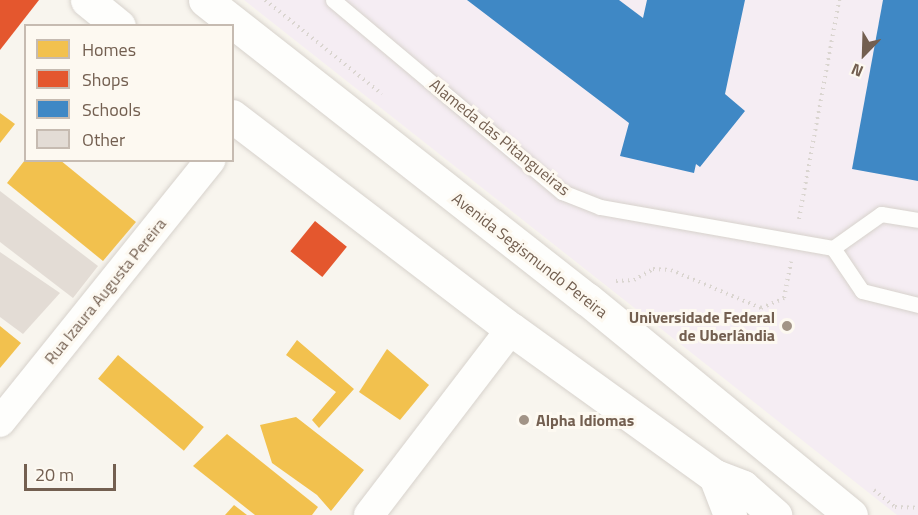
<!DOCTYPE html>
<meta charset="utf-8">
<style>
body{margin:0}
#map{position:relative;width:918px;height:515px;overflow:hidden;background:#f8f5ee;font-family:"Titillium Web",sans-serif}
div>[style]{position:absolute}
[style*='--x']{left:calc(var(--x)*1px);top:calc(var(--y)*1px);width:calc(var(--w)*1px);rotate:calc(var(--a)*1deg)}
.education>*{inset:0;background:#f5edf3}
.homes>*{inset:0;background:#f2c14e;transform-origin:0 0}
.shops>*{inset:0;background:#e4572e;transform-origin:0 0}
.schools>*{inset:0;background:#3f88c5}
.building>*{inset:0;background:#e3dcd5}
.path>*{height:4px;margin-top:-2px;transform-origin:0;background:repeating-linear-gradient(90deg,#dad5d0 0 1.5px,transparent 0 6px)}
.roads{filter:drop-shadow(0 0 2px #d7d2cc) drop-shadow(0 0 2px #d7d2cc)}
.lane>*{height:15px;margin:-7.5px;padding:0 7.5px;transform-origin:7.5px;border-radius:7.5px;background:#fefefc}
.street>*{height:30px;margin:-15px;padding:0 15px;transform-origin:15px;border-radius:15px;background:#fefefc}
.secondary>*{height:33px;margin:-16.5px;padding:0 16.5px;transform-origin:16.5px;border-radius:16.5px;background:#fefefc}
.dots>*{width:16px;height:16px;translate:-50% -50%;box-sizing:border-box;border:3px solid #fdf9f1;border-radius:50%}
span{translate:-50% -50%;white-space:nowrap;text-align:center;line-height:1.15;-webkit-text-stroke:6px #fdf9f1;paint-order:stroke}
.street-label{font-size:16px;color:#735f50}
.poi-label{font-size:16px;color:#735f50;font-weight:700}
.right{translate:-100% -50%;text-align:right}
.left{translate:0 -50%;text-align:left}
.legend{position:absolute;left:24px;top:24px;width:210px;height:138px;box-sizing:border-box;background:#fdf9f1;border:2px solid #c6bbb1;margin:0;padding:8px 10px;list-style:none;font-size:18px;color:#735f50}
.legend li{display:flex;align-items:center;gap:12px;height:30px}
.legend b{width:30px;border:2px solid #c6bbb1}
.north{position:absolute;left:834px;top:24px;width:60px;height:60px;-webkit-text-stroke:4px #fdf9f1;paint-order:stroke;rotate:203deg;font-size:16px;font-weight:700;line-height:24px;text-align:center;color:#735f50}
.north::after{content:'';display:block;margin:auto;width:21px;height:27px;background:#735f50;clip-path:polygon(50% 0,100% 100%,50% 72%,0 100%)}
.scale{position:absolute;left:24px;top:464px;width:92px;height:27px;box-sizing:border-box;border:3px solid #735f50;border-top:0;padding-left:8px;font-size:18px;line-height:21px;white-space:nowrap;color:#735f50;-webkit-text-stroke:4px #fdf9f1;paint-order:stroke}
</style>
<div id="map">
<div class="education">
<div style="clip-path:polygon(244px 0,918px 0,918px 515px,897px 515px)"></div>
</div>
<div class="homes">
<div style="clip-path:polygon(0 113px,15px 124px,0 143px)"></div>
<div style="clip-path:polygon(25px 160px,60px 160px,136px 222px,103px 261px,7px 183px)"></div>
<div style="clip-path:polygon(0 326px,21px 343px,0 368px)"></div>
<div style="clip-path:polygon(297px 340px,354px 389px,319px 428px,312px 420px,336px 392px,286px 355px)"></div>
<div style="clip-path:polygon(387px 349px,429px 385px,400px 420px,359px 392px)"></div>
<div style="left:118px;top:355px;width:112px;height:31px;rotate:40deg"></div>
<div style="clip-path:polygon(296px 417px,364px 470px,331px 511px,317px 495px,272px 463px,260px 425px)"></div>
<div style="clip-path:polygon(227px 434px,318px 507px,312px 515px,255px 515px,193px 466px)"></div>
<div style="clip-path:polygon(234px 505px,247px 515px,225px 515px)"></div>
</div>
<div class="shops">
<div style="clip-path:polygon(0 0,39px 0,0 50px)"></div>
<div style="left:315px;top:221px;width:41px;height:39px;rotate:39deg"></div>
</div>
<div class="schools">
<div style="clip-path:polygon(467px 0,619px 0,643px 18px,647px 0,745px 0,725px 94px,745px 111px,700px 167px,696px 164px,694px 173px,620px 156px,629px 123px)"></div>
<div style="clip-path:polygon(883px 0,918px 0,918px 181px,852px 169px)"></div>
</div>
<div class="building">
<div style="clip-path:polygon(0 191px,98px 266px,73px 298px,0 242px)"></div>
<div style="clip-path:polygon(0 252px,60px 293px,23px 334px,0 317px)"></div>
</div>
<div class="path">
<div style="--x:265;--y:0;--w:150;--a:38.8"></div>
<div style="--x:799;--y:219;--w:223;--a:-79.6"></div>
<div style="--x:616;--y:281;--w:18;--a:-3"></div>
<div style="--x:634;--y:280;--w:22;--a:-30"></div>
<div style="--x:653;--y:269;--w:18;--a:3"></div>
<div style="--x:671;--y:270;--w:98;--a:22.9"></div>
<div style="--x:761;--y:308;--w:25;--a:-23"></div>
<div style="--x:784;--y:298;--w:37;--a:-79"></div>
<div style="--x:874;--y:490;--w:27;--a:39"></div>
<div style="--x:895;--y:507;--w:23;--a:2"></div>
</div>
<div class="roads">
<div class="lane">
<div style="--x:333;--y:0;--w:299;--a:40"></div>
<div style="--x:562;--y:192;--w:41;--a:21.5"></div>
<div style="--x:600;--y:207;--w:237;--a:10"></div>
<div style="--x:833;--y:248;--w:52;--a:56"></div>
<div style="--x:862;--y:291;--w:58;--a:14"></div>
<div style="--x:833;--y:248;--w:59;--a:-35.3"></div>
<div style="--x:881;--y:214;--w:37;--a:9"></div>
</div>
<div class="street">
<div style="--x:0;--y:422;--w:336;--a:-51.2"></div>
<div style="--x:369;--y:515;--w:234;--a:-52.6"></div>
</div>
<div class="secondary">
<div style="--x:87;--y:0;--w:41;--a:39.1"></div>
<div style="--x:205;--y:0;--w:485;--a:38.1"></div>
<div style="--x:587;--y:299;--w:341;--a:39.3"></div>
<div style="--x:232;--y:116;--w:351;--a:37.4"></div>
<div style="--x:511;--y:329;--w:251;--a:35.8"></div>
<div style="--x:715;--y:476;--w:30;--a:21"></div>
<div style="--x:743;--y:487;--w:43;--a:41.2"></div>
<div style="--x:715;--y:476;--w:42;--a:69"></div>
</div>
</div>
<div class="dots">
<div style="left:787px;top:326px;background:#a29487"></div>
<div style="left:524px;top:420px;background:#a29487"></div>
</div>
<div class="street-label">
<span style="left:500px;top:137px;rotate:39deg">Alameda das Pitangueiras</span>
<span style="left:530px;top:255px;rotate:38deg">Avenida Segismundo Pereira</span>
<span style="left:105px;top:291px;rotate:-51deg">Rua Izaura Augusta Pereira</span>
</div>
<div class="poi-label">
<span class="right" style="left:775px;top:326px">Universidade Federal<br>de Uberlândia</span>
<span class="left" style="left:536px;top:420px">Alpha Idiomas</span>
</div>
<ul class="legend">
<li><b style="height:16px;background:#f2c14e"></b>Homes</li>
<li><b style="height:16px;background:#e4572e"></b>Shops</li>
<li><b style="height:16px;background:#3f88c5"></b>Schools</li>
<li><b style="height:16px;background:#e3dcd5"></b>Other</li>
</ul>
<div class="north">N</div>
<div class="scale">20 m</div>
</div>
